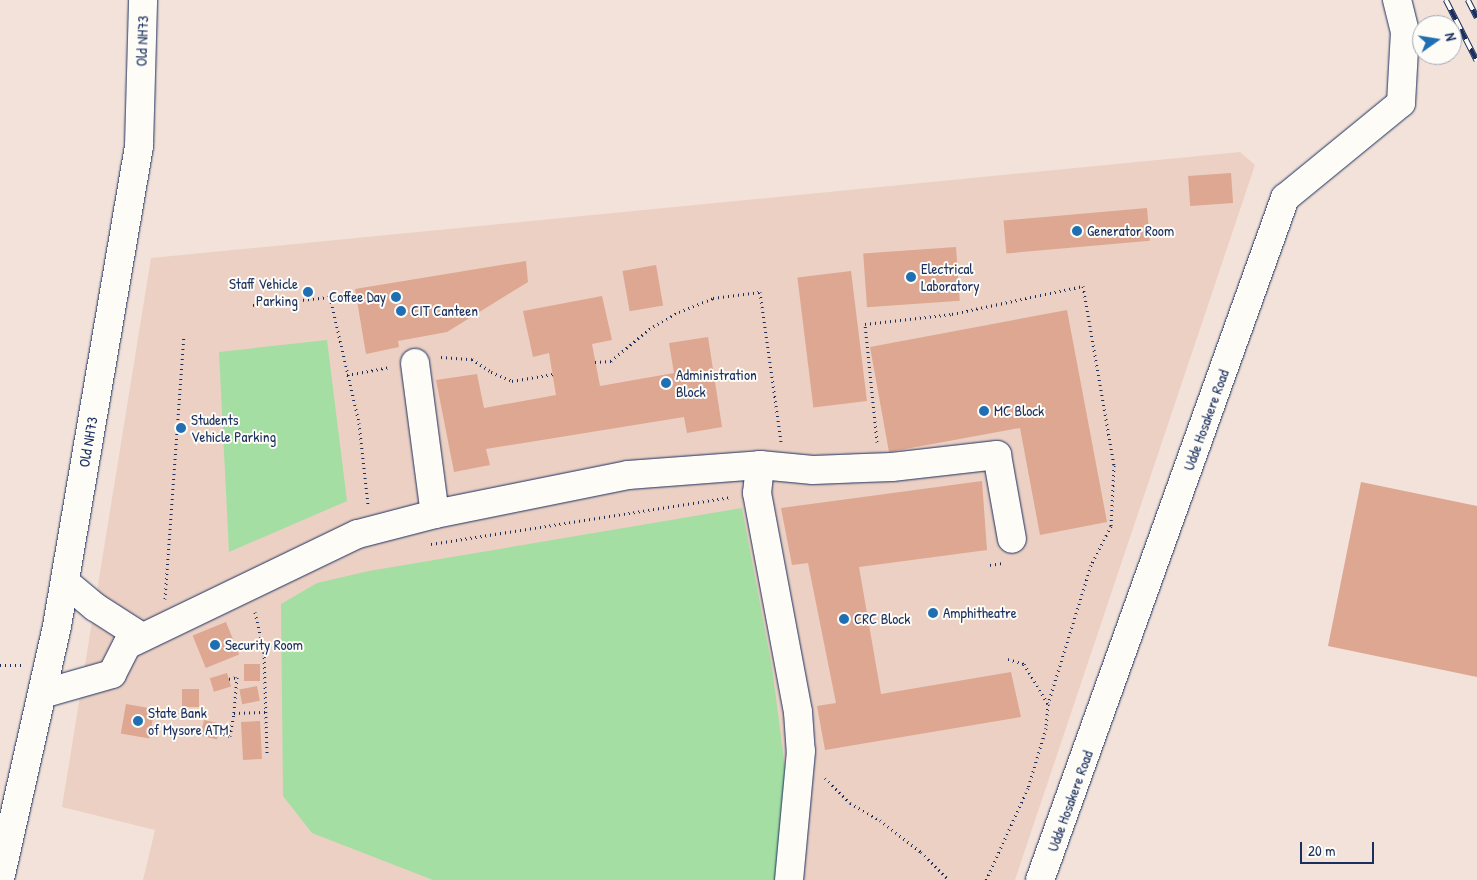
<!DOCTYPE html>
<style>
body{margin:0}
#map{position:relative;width:1477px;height:880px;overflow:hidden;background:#f3e2d9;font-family:"Patrick Hand",sans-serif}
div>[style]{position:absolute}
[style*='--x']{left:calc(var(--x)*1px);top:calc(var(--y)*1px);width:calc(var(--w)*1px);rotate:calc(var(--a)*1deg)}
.built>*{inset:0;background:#ecd0c4}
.green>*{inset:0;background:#a4dea3}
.building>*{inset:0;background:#dda792;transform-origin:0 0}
.path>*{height:3px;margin-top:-1.5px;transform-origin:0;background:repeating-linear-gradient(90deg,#1b2f5e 0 1px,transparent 0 5px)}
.roads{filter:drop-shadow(0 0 1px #1b2f5e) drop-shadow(0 0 1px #1b2f5e)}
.minor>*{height:28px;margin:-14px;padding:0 14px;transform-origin:14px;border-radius:14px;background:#fdfcf7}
.major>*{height:28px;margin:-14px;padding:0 14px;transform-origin:14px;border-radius:14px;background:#fdfcf7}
.rail>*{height:5.5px;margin-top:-2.75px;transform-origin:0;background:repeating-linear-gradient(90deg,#fdfcf7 0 11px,#1b2f5e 0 22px);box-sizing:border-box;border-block:1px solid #1b2f5e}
.dots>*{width:14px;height:14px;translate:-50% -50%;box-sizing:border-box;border:2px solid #fdfcf7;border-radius:50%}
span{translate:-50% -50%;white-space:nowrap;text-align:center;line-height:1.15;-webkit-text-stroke:4px #fdfcf7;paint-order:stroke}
.street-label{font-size:15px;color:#1b2f5e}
.poi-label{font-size:15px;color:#1b2f5e}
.left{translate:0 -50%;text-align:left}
.right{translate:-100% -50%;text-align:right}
.north{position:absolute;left:1412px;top:15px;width:50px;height:50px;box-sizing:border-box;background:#fdfcf7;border:1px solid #a3aaba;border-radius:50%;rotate:77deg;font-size:14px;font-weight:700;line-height:20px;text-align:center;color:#1b2f5e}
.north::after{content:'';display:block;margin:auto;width:18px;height:22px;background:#1f6fb2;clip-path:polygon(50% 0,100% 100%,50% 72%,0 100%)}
.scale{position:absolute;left:1300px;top:842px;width:74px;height:22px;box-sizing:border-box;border:2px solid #1b2f5e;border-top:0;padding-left:6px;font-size:15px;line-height:18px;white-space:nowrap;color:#1b2f5e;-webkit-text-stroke:4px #fdfcf7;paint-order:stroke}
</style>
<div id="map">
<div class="built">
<div style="clip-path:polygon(1240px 152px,1255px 165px,1015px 880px,143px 880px,155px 830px,62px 807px,151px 258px)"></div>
</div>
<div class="green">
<div style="clip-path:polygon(327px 340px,347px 501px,229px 552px,219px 352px)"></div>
<div style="clip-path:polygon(742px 508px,772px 667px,786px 775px,778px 880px,433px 880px,312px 833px,283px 796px,281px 604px,317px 583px,369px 571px)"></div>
</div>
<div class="building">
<div style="left:1231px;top:173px;width:30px;height:43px;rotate:86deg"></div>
<div style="left:1147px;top:208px;width:33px;height:144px;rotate:85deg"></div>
<div style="left:956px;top:247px;width:54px;height:93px;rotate:86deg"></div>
<div style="clip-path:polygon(526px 261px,528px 282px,447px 332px,398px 341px,399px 347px,366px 354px,355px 289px)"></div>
<div style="left:656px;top:265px;width:41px;height:34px;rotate:80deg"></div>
<div style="left:851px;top:271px;width:131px;height:54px;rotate:83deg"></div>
<div style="clip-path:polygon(602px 296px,612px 340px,592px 344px,600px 386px,674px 373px,669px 343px,708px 337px,722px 427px,687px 433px,684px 417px,486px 449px,490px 465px,454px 472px,436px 380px,477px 374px,484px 408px,556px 395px,549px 353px,533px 357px,523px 311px)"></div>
<div style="clip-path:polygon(1067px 310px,1107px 522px,1040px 535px,1020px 428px,889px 452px,870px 347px)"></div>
<div style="clip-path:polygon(982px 481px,987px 550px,859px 567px,881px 694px,1011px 672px,1021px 717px,825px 750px,817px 706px,836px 703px,808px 563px,792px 565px,781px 508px)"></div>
<div style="clip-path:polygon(1361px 482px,1477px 506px,1477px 677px,1328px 646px)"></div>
<div style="left:226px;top:622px;width:35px;height:36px;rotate:68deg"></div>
<div style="left:260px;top:664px;width:17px;height:16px;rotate:90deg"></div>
<div style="left:227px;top:673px;width:14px;height:18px;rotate:73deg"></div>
<div style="left:257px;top:686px;width:15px;height:18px;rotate:79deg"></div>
<div style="left:182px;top:689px;width:17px;height:18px"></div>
<div style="left:126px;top:704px;width:29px;height:30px;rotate:10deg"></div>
<div style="left:204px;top:720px;width:17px;height:16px;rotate:13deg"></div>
<div style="left:260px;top:721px;width:38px;height:19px;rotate:87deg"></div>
</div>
<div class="path">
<div style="--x:253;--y:305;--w:77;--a:-5.9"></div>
<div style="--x:330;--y:297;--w:129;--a:77"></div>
<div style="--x:359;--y:423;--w:82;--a:83.7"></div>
<div style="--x:441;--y:357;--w:31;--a:4"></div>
<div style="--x:472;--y:359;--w:23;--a:34"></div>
<div style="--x:491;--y:372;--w:23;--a:23"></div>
<div style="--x:512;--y:381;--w:42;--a:-9.7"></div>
<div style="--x:595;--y:362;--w:16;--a:-4"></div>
<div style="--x:611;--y:361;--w:50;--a:-40.1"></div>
<div style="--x:649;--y:329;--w:34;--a:-30"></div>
<div style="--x:679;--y:312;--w:37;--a:-22"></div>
<div style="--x:713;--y:298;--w:47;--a:-7.3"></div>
<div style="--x:760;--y:292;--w:151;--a:82"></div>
<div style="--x:347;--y:375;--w:44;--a:-10.5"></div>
<div style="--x:877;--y:442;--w:119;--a:-95.8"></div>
<div style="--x:865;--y:324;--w:88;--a:-6.6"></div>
<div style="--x:952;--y:314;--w:134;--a:-12.1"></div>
<div style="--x:1083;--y:286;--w:182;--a:80.2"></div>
<div style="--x:1114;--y:465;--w:61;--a:92.8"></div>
<div style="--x:1111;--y:526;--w:44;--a:117.1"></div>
<div style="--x:1091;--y:565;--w:145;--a:107.2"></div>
<div style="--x:1048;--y:704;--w:24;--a:95"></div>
<div style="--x:1046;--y:728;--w:63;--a:106.7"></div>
<div style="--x:1028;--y:788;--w:101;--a:114.5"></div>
<div style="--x:431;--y:544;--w:304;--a:-8.9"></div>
<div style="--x:990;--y:565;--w:12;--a:-9"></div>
<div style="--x:165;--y:599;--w:263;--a:-85.9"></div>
<div style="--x:255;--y:612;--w:41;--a:77.3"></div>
<div style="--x:264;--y:652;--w:101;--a:88.3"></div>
<div style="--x:1008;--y:659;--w:17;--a:17"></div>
<div style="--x:1024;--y:664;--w:47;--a:59"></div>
<div style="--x:0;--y:665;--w:23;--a:0"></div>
<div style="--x:229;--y:679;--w:8;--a:-14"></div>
<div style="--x:237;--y:677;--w:36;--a:95"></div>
<div style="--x:234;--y:713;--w:31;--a:-2"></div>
<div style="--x:219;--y:732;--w:12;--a:20"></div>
<div style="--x:230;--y:736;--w:23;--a:-80"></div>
<div style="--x:825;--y:778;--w:35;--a:45"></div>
<div style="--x:850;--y:803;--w:34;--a:30"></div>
<div style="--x:880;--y:820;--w:52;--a:38"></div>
<div style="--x:921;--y:852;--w:40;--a:45"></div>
</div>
<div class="roads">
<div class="minor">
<div style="--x:415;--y:363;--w:152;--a:82.5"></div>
<div style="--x:760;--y:465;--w:28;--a:96"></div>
<div style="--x:757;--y:493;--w:223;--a:79.4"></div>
<div style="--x:798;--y:712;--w:39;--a:86"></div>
<div style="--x:801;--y:751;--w:130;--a:95.3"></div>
<div style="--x:65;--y:582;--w:39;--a:40"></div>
<div style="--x:95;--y:607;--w:56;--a:32.6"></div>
<div style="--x:42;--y:694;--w:73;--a:-15.9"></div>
<div style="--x:112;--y:674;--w:33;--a:-63"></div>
<div style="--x:127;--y:645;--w:256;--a:-25.7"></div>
<div style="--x:358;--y:534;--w:80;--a:-14.6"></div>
<div style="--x:435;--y:514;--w:197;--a:-11.4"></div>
<div style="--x:628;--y:475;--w:132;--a:-4.3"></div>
<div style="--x:760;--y:465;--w:53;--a:5.4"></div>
<div style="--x:813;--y:470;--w:79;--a:-2.2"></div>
<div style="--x:892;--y:467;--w:106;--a:-6.5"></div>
<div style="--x:997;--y:455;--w:85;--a:79.9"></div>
<div style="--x:1040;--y:880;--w:725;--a:-70.24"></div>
<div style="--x:1285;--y:198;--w:150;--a:-39.3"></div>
<div style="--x:1401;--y:103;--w:71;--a:-86.8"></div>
<div style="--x:1405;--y:32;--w:33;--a:-104"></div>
</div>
<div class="major">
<div style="--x:0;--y:879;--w:259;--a:-77.3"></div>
<div style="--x:57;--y:626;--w:487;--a:-80.3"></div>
<div style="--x:139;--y:146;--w:146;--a:-88.4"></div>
</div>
</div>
<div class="rail">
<div style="--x:1446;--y:0;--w:68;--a:63.1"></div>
<div style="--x:1468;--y:0;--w:20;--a:63"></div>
</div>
<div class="dots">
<div style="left:1077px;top:231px;background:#1f6fb2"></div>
<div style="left:911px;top:277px;background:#1f6fb2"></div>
<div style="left:308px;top:292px;background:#1f6fb2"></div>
<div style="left:396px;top:297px;background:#1f6fb2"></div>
<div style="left:401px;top:311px;background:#1f6fb2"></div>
<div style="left:666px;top:383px;background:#1f6fb2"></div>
<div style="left:984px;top:411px;background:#1f6fb2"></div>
<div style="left:181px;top:428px;background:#1f6fb2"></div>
<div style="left:933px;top:613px;background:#1f6fb2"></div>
<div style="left:844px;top:619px;background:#1f6fb2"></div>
<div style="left:215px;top:645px;background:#1f6fb2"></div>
<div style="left:138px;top:721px;background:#1f6fb2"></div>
</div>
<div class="street-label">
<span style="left:142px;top:41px;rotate:-88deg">Old NH73</span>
<span style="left:1206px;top:420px;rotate:-70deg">Udde Hosakere Road</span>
<span style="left:88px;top:442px;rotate:-80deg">Old NH73</span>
<span style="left:1070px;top:801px;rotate:-70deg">Udde Hosakere Road</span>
</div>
<div class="poi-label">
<span class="left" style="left:1087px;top:231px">Generator Room</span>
<span class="left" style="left:921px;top:277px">Electrical<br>Laboratory</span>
<span class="right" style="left:298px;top:292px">Staff Vehicle<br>Parking</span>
<span class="right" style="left:386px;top:297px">Coffee Day</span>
<span class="left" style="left:411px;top:311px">CIT Canteen</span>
<span class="left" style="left:676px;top:383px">Administration<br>Block</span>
<span class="left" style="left:994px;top:411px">MC Block</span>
<span class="left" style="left:191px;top:428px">Students<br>Vehicle Parking</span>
<span class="left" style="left:943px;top:613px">Amphitheatre</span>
<span class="left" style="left:854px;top:619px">CRC Block</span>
<span class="left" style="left:225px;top:645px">Security Room</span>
<span class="left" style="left:148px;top:721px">State Bank<br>of Mysore ATM</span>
</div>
<div class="north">N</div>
<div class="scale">20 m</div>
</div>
